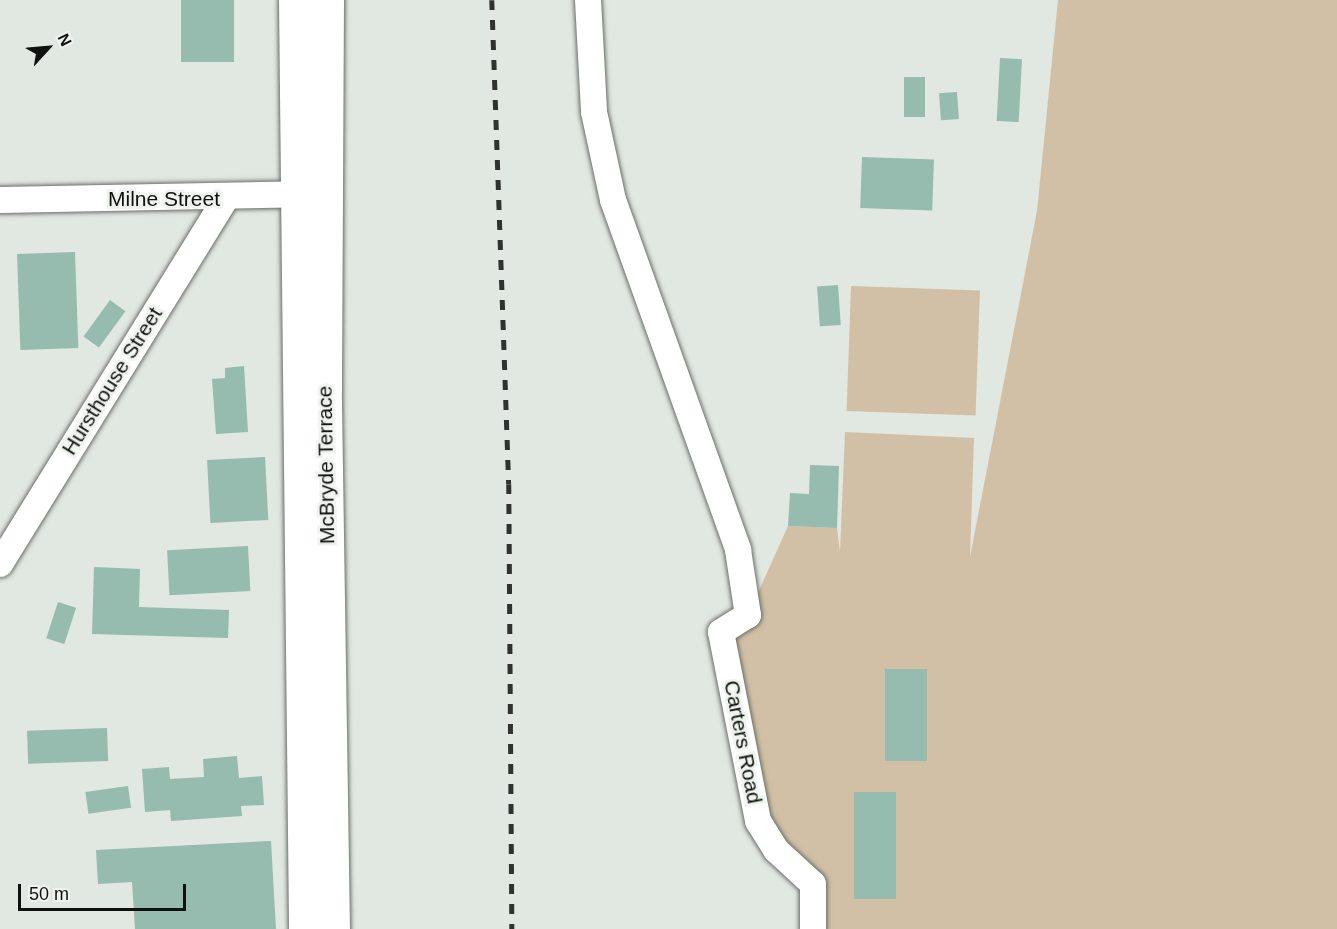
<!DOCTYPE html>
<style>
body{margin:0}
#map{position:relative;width:1337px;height:929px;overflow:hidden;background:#e1e7e1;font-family:Arial,sans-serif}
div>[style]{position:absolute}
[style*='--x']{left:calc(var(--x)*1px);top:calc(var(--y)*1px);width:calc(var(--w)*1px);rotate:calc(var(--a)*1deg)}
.green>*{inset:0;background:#d1c0a5;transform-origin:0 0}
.building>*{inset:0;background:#96bbaf;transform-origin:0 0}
.roads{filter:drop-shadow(0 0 2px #6b6f6a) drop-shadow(0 0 2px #6b6f6a)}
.minor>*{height:26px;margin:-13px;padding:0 13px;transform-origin:13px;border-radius:13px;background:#fff}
.major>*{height:33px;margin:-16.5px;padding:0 16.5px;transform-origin:16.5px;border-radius:16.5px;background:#fff}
.rail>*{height:4.5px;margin-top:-2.25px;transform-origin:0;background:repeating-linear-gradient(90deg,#2f322f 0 10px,transparent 0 20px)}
span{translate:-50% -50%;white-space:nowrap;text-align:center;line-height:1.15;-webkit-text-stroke:6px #eff4ee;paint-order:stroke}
.street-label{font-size:21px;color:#0f110f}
.north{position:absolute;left:18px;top:18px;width:60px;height:60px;-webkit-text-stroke:4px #eff4ee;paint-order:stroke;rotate:64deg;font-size:16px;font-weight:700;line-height:24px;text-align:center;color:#0f110f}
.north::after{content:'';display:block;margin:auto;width:21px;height:27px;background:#0f110f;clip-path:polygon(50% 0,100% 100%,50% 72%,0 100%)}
.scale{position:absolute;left:18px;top:884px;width:168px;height:27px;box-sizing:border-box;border:3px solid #0f110f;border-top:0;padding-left:8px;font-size:18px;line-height:21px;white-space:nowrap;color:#0f110f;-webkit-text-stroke:4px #eff4ee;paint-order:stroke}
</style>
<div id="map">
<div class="green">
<div style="clip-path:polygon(1058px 0,1337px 0,1337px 929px,822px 929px,813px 884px,758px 821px,729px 634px,748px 615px,788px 526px,837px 528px,840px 552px,845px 432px,974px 438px,970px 557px,1037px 211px)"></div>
<div style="left:851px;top:286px;width:129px;height:125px;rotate:2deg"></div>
</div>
<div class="building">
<div style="left:181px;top:0;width:53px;height:62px"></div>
<div style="left:1000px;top:58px;width:22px;height:63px;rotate:3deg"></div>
<div style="left:904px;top:77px;width:21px;height:40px"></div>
<div style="left:957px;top:92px;width:27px;height:18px;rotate:86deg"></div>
<div style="left:862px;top:157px;width:72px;height:51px;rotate:2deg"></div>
<div style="left:75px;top:252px;width:96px;height:58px;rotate:88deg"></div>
<div style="left:838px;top:285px;width:40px;height:21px;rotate:86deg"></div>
<div style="left:110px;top:300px;width:19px;height:45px;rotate:36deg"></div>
<div style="clip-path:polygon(244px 366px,248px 432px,216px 434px,212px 379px,225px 378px,225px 368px)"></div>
<div style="left:265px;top:457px;width:63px;height:58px;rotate:87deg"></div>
<div style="clip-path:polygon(810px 465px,839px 466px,837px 528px,788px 526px,790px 493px,809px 494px)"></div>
<div style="left:248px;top:546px;width:45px;height:81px;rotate:87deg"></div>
<div style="clip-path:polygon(94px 567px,140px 569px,139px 607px,229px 610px,228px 638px,92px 634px)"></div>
<div style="left:58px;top:602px;width:19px;height:38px;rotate:18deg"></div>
<div style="left:885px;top:669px;width:42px;height:92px"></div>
<div style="left:107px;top:728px;width:33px;height:80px;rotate:88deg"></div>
<div style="clip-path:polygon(237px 756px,239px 778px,262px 776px,264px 805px,241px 806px,242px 816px,171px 821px,170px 810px,145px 812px,142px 769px,169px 767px,170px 779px,204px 777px,203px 759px)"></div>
<div style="left:128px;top:786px;width:22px;height:43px;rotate:82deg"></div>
<div style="left:854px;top:792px;width:42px;height:107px"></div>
<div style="clip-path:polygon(271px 841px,276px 929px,135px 929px,132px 882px,98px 884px,96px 850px)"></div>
</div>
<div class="roads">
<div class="minor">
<div style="--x:588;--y:0;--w:112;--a:86.9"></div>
<div style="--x:594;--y:112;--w:90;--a:77.8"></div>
<div style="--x:613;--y:200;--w:372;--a:70.3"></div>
<div style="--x:738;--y:550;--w:66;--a:81.3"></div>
<div style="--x:748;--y:615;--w:32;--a:148"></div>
<div style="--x:721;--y:632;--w:193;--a:78.9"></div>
<div style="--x:758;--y:821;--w:34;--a:58"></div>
<div style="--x:776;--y:850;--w:50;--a:42.6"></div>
<div style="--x:813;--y:884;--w:45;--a:90"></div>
<div style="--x:0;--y:200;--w:314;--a:-1.1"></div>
<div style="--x:0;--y:564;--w:429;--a:-58.3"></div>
</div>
<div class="major">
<div style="--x:295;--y:0;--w:929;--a:89.38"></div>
<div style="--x:327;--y:0;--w:404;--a:90.3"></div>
<div style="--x:325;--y:404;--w:525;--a:89.13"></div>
</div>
</div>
<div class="rail">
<div style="--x:492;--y:0;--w:484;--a:88"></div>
<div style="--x:509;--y:484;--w:445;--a:89.6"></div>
</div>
<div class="street-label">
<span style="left:164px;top:199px">Milne Street</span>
<span style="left:112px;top:381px;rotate:-58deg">Hursthouse Street</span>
<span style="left:326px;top:465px;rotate:-91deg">McBryde Terrace</span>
<span style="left:743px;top:742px;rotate:79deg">Carters Road</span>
</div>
<div class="north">N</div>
<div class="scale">50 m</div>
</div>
